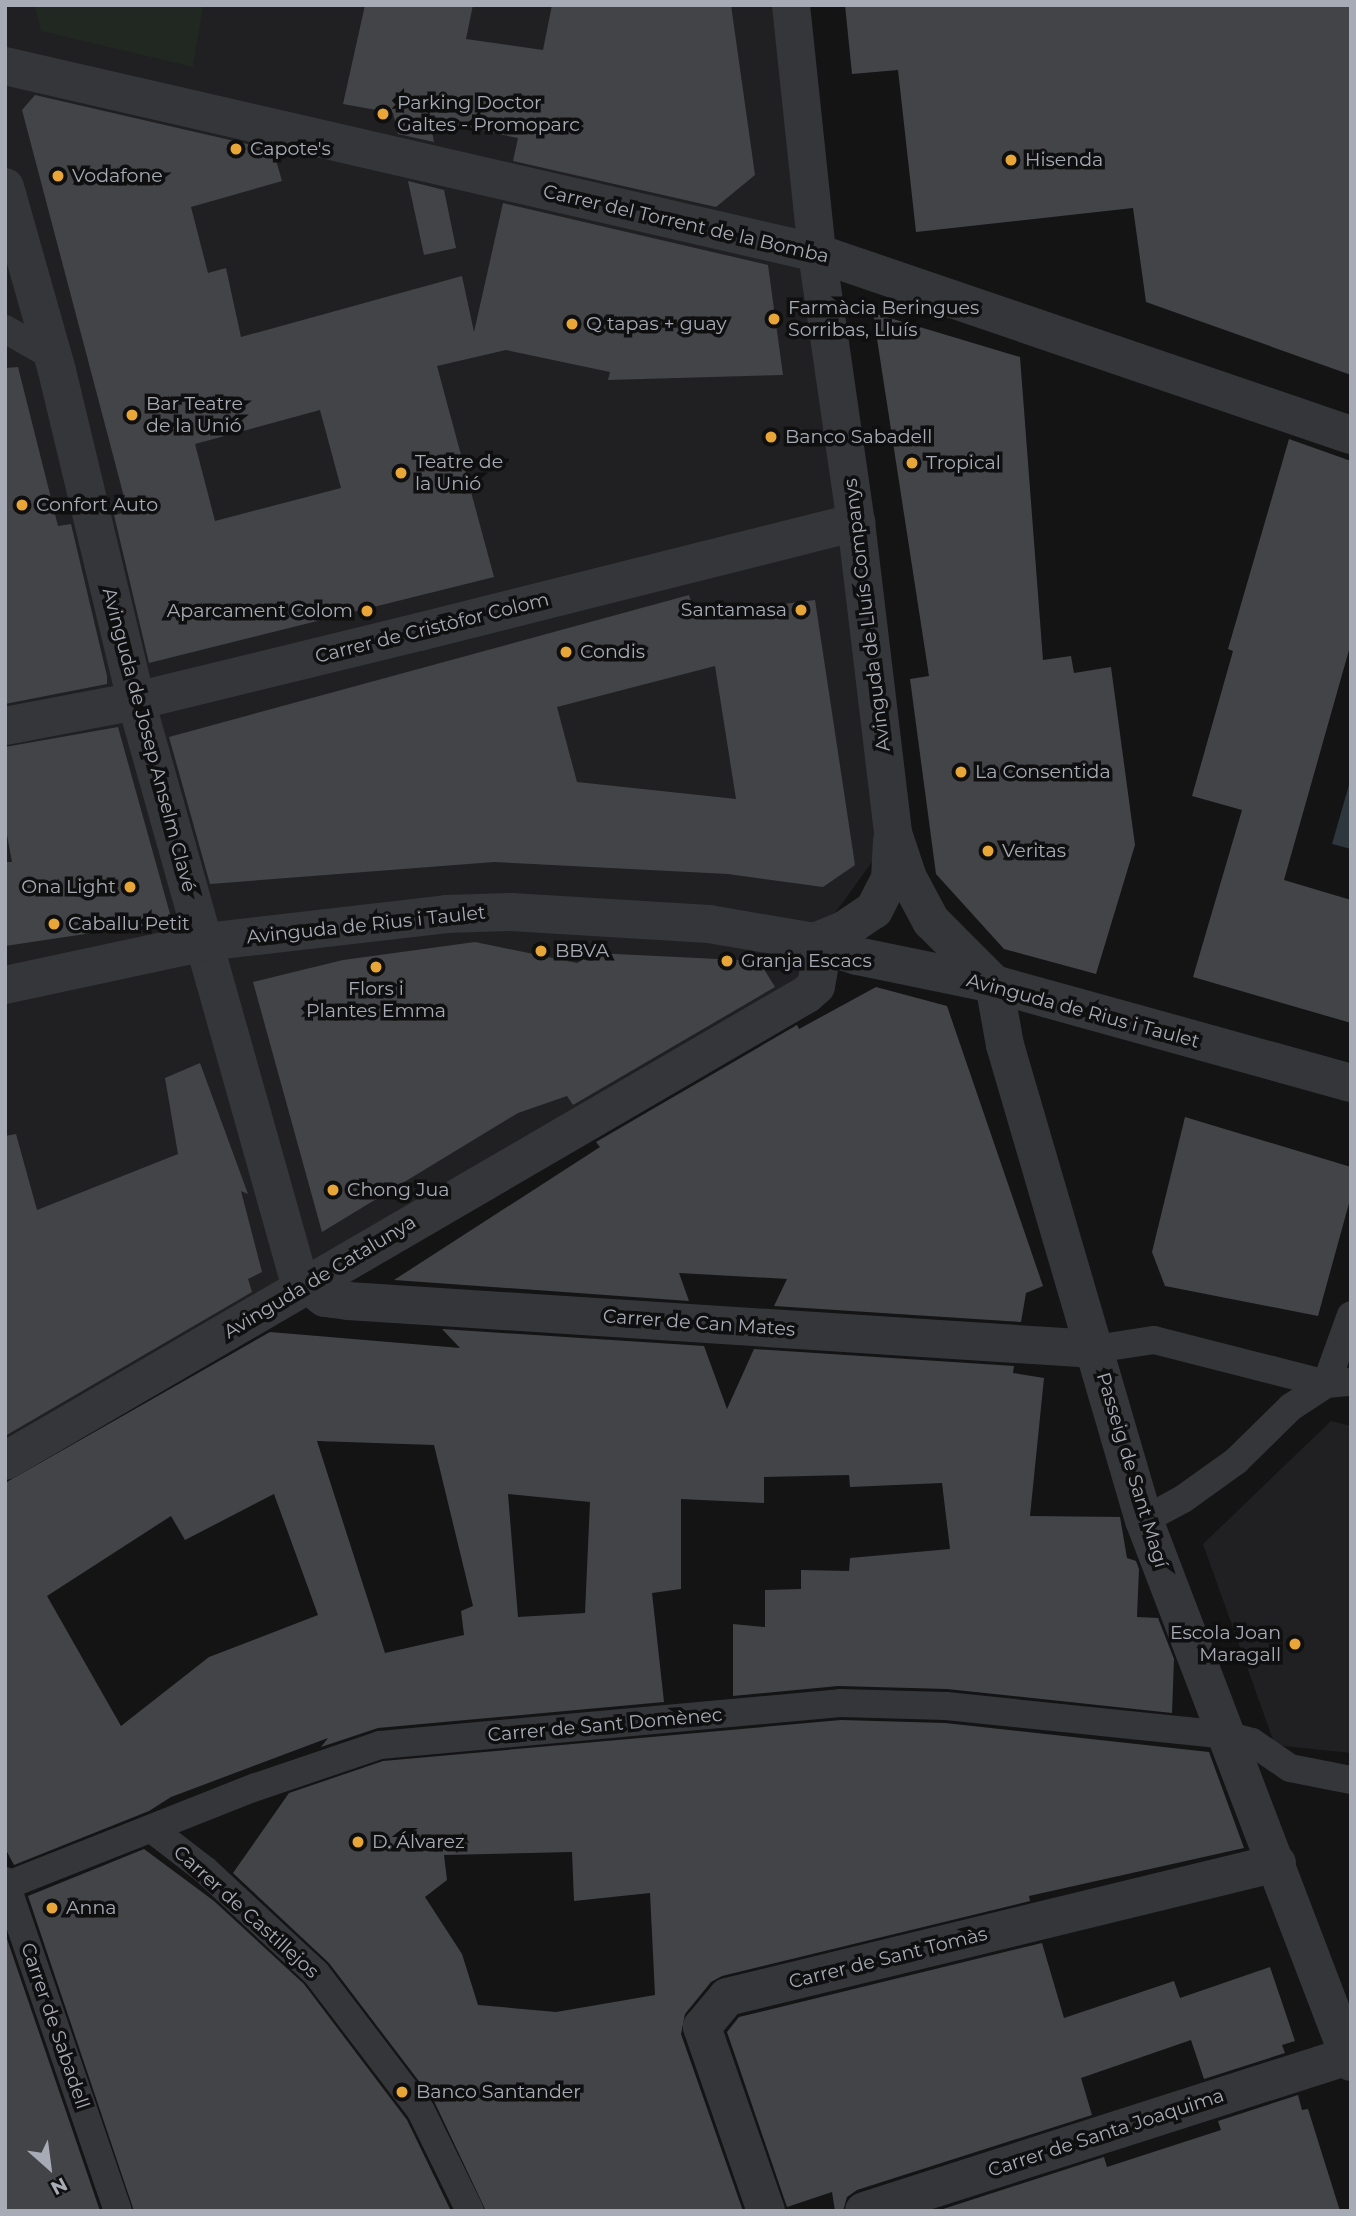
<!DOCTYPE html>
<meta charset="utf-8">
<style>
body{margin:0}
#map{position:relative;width:1356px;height:2216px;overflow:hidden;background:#141415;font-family:Montserrat,sans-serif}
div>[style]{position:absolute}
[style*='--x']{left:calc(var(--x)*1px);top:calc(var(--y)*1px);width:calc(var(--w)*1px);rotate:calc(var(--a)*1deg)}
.built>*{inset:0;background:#202022}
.green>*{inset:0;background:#202821}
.water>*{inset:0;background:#2e373d}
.building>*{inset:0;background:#434448}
.pedestrian>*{height:28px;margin:-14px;padding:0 14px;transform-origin:14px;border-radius:14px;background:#35363a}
.minor>*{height:38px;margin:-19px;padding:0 19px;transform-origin:19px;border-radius:19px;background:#35363a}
.tertiary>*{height:38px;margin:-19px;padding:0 19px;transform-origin:19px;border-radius:19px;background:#35363a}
.dots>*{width:19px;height:19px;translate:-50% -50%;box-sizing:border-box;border:4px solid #0f0f10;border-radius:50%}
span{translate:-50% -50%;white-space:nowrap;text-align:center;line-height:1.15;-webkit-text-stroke:7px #0f0f10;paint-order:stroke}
.poi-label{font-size:19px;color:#a6abb5}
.left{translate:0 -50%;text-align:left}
.right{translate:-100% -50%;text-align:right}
.street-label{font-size:19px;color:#a6abb5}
.frame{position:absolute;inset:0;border:7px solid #a6abb5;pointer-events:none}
.north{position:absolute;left:14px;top:2132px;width:70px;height:70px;-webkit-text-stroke:5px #0f0f10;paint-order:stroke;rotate:152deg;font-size:19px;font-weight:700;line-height:28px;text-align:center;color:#a6abb5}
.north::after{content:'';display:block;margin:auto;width:24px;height:32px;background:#a6abb5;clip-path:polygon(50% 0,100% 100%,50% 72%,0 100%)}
</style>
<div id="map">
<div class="built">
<div style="clip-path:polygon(5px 5px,784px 5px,893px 833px,814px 942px,797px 987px,5px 1461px)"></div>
<div style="clip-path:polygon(1331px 1421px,1351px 1426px,1351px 1753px,1275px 1745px,1203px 1544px)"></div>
</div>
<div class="green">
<div style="clip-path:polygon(35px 5px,203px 5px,193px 67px,41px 31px)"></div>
</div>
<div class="water">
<div style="clip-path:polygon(1351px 778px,1351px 849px,1332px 844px)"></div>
</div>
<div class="building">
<div style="clip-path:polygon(365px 5px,473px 5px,466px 39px,543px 50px,552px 5px,731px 5px,755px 175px,716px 207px,513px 161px,518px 138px,430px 120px,434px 142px,398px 134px,393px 113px,343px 104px)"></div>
<div style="clip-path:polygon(845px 5px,1351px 5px,1351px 375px,1146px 302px,1133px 208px,916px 232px,898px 70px,852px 74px)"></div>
<div style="clip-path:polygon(evenodd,35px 95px,273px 150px,282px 181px,191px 207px,208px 273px,226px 268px,241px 337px,462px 276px,474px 332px,503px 203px,768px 265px,783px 375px,608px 380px,610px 372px,506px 350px,437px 366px,494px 577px,149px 663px,114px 515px,128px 512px,22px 110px,35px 95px,320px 410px,341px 488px,215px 521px,195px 444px,320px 410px)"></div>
<div style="clip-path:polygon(408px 181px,444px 190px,456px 248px,424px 255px)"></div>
<div style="clip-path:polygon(873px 313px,1020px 357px,1043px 660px,1071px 656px,1074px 673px,1111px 667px,1135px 845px,1096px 974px,1004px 949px,936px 874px,910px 679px,929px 676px)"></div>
<div style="clip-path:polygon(18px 367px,58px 526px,71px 524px,107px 676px,107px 684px,5px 704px,5px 368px)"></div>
<div style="clip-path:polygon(1289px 439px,1351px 461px,1351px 643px,1284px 880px,1351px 900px,1351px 1023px,1193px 977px,1242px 810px,1192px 796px,1233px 651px,1228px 649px)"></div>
<div style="clip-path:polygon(evenodd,689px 595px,695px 615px,815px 600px,855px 865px,823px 887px,728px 874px,494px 862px,210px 884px,169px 737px,689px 595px,715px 666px,736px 799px,577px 782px,557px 707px,715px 666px)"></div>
<div style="clip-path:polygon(118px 727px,172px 921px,5px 946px,5px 862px,12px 862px,5px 824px,5px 747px)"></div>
<div style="clip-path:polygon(475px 942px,577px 963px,595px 953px,759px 961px,775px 987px,573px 1105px,567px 1096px,518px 1113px,322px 1232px,253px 982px,343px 960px)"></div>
<div style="clip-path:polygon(876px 987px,947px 1006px,1043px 1286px,1026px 1293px,1021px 1322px,774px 1306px,787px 1279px,679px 1273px,689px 1301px,394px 1280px,600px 1147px,596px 1142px,797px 1025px,799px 1029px)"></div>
<div style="clip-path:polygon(200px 1063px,248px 1194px,241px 1191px,262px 1272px,248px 1279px,252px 1292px,5px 1436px,5px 1136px,16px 1134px,37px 1210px,178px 1154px,165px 1078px)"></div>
<div style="clip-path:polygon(1185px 1117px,1351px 1167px,1351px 1196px,1318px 1316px,1165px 1286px,1152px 1252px)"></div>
<div style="clip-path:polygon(evenodd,442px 1329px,704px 1346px,727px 1409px,754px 1349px,1014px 1366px,1013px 1373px,1044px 1378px,1030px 1516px,1120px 1517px,1127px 1558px,1136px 1561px,1139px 1569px,1137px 1617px,1158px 1618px,1174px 1659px,1172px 1713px,947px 1689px,838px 1686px,733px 1696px,733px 1624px,765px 1627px,765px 1590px,801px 1589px,801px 1570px,849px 1571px,850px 1558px,950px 1549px,942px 1483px,850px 1487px,849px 1475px,764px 1477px,764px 1503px,681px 1499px,681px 1589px,652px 1593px,664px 1702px,378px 1728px,321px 1747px,328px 1738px,171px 1797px,149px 1811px,14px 1865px,5px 1848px,5px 1483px,270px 1332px,460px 1348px,442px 1329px,317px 1441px,434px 1445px,473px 1606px,461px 1611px,464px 1635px,385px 1653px,317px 1441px,442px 1329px,274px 1494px,318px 1615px,209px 1657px,121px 1726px,47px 1596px,171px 1516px,185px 1540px,274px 1494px,442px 1329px,508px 1494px,590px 1502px,585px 1613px,518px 1617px,508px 1494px)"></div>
<div style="clip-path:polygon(evenodd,841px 1720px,945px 1723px,1209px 1752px,1244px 1848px,1029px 1896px,1030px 1901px,722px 1976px,711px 1982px,685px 2014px,681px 2034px,743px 2211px,486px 2211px,434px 2101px,329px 1963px,233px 1873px,289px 1793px,383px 1761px,841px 1720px,572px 1852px,574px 1901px,650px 1893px,655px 1995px,556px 2012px,478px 2005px,462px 1954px,425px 1897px,447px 1880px,444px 1855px,572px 1852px)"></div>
<div style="clip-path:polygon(144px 1849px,214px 1901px,304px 1984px,407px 2120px,451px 2211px,134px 2211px,28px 1896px)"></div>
<div style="clip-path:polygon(5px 1933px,100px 2211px,5px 2211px)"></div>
<div style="clip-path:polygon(1042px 1943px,1064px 2018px,1174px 1981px,1180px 1998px,1270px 1967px,1295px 2041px,1282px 2045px,1285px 2053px,1204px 2079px,1191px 2040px,1081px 2078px,1092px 2115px,857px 2190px,847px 2197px,843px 2211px,835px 2211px,832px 2192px,787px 2207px,727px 2032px,739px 2017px)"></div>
<div style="clip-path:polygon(1298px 2095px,1302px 2110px,1308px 2109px,1340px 2211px,937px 2211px,1104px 2157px,1107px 2167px,1221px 2130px,1218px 2121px)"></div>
</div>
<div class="pedestrian">
<div style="--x:5;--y:329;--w:54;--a:29.9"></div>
<div style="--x:1095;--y:1349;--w:60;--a:-8.7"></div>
<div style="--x:1154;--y:1340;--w:178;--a:14.3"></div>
<div style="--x:1326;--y:1384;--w:25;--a:-5"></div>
<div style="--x:1144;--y:1520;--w:44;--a:-28.3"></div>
<div style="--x:1183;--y:1499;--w:65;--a:-35.6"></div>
<div style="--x:1236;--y:1461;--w:77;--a:-44.5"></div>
<div style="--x:1291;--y:1407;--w:42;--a:-33.3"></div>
<div style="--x:1326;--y:1384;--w:73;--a:-70.1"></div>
<div style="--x:153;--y:1830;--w:66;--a:37.6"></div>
<div style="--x:205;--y:1870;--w:151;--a:42.9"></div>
<div style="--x:316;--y:1973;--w:173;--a:52.7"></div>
<div style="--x:421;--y:2111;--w:111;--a:63.9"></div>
<div style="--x:5;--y:1881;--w:349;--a:71.1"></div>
<div style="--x:8;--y:1885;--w:267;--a:-21.6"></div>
<div style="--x:256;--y:1787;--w:131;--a:-18.7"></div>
<div style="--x:380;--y:1745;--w:462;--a:-5.2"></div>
<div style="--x:840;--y:1703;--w:106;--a:1.6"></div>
<div style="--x:946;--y:1706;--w:281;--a:5.9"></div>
<div style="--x:1226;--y:1735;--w:27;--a:15"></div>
<div style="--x:1252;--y:1742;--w:46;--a:34.4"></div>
<div style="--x:1290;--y:1768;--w:62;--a:11.1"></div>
</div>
<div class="minor">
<div style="--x:5;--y:66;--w:833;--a:12.97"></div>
<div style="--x:817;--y:253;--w:564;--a:18.82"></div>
<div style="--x:5;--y:187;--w:191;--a:74.2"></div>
<div style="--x:57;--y:371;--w:339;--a:76.5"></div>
<div style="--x:136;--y:701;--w:598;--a:74.29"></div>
<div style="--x:298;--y:1277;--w:34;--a:38"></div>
<div style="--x:325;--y:1298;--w:23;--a:7"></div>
<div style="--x:348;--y:1301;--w:749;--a:3.68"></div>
<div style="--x:5;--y:726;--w:133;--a:-10.8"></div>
<div style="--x:136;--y:701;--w:291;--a:-13.7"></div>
<div style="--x:419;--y:632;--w:451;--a:-14.1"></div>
<div style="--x:5;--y:1461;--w:928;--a:-30.21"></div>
<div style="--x:807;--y:994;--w:12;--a:-42"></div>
<div style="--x:816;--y:986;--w:22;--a:-80"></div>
<div style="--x:820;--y:964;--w:23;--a:-105"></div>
<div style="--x:766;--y:2211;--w:195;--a:-109.2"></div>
<div style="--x:702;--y:2027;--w:39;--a:-50"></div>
<div style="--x:727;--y:1997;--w:566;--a:-13.69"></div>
<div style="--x:864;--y:2211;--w:508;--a:-17.76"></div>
</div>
<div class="tertiary">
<div style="--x:791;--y:5;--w:249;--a:84"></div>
<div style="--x:817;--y:253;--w:272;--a:81.8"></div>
<div style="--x:856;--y:522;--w:313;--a:83.2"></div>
<div style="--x:893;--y:833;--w:47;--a:71.6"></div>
<div style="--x:908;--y:878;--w:49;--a:61.9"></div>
<div style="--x:931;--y:921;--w:89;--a:45"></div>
<div style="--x:814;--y:942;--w:32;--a:-22"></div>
<div style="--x:844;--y:930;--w:36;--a:-34"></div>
<div style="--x:874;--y:910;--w:35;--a:-63"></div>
<div style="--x:890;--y:879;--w:38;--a:-87"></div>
<div style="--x:994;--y:984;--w:62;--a:79.8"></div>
<div style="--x:1005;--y:1045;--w:495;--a:73.7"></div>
<div style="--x:1144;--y:1520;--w:580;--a:69.1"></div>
<div style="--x:5;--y:985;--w:205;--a:-12.1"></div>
<div style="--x:205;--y:942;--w:243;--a:-6.6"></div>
<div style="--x:446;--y:914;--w:65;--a:-1.8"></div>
<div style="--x:511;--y:912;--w:198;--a:3.5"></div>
<div style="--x:709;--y:924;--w:107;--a:9.7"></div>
<div style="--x:814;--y:942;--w:45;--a:18"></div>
<div style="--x:857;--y:956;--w:140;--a:11.6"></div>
<div style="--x:994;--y:984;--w:370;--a:15.5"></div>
</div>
<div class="dots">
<div style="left:383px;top:114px;background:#e8a639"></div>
<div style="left:236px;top:149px;background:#e8a639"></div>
<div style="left:1011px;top:160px;background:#e8a639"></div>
<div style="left:58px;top:176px;background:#e8a639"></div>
<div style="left:774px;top:319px;background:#e8a639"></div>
<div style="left:572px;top:324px;background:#e8a639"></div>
<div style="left:132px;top:415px;background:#e8a639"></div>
<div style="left:771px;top:437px;background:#e8a639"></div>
<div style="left:912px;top:463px;background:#e8a639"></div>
<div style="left:401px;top:473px;background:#e8a639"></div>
<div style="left:22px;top:505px;background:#e8a639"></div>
<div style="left:801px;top:610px;background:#e8a639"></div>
<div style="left:367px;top:611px;background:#e8a639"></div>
<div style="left:566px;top:652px;background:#e8a639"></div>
<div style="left:961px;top:772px;background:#e8a639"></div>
<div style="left:988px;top:851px;background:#e8a639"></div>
<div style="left:130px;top:887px;background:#e8a639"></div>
<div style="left:54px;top:924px;background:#e8a639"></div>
<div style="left:541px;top:951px;background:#e8a639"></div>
<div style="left:727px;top:961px;background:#e8a639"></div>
<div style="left:376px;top:967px;background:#e8a639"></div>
<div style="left:333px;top:1190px;background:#e8a639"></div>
<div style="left:1295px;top:1644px;background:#e8a639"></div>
<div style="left:358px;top:1842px;background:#e8a639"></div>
<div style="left:52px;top:1908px;background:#e8a639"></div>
<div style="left:402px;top:2092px;background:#e8a639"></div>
</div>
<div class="poi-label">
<span class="left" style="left:397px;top:114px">Parking Doctor<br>Galtes - Promoparc</span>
<span class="left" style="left:250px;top:149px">Capote's</span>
<span class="left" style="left:1025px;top:160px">Hisenda</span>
<span class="left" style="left:72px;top:176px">Vodafone</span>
<span class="left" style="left:788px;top:319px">Farmàcia Beringues<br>Sorribas, Lluís</span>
<span class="left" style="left:586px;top:324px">Q tapas + guay</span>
<span class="left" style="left:146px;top:415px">Bar Teatre<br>de la Unió</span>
<span class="left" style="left:785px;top:437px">Banco Sabadell</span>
<span class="left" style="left:415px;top:473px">Teatre de<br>la Unió</span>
<span class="left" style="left:926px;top:463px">Tropical</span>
<span class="left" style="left:36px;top:505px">Confort Auto</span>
<span class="right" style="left:787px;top:610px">Santamasa</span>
<span class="right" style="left:353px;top:611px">Aparcament Colom</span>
<span class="left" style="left:580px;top:652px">Condis</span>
<span class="left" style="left:975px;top:772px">La Consentida</span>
<span class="left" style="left:1002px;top:851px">Veritas</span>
<span class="right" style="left:116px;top:887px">Ona Light</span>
<span class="left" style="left:68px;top:924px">Caballu Petit</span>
<span class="left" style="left:555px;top:951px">BBVA</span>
<span class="left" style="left:741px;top:961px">Granja Escacs</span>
<span style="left:376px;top:1000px">Flors i<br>Plantes Emma</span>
<span class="left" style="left:347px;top:1190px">Chong Jua</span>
<span class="right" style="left:1281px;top:1644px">Escola Joan<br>Maragall</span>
<span class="left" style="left:372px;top:1842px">D. Álvarez</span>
<span class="left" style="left:66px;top:1908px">Anna</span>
<span class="left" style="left:416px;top:2092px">Banco Santander</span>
</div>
<div class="street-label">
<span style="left:686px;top:224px;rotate:13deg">Carrer del Torrent de la Bomba</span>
<span style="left:867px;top:615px;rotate:-97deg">Avinguda de Lluís Companys</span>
<span style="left:432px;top:628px;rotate:-14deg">Carrer de Cristòfor Colom</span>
<span style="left:149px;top:740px;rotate:75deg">Avinguda de Josep Anselm Clavé</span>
<span style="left:366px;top:925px;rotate:-6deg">Avinguda de Rius i Taulet</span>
<span style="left:1083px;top:1011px;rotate:15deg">Avinguda de Rius i Taulet</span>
<span style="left:320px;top:1277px;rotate:-31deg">Avinguda de Catalunya</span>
<span style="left:699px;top:1323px;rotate:4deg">Carrer de Can Mates</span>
<span style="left:1132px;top:1470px;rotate:73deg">Passeig de Sant Magí</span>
<span style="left:605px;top:1725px;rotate:-5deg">Carrer de Sant Domènec</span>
<span style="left:246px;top:1912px;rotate:42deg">Carrer de Castillejos</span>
<span style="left:888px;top:1958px;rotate:-14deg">Carrer de Sant Tomàs</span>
<span style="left:55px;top:2026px;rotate:71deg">Carrer de Sabadell</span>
<span style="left:1106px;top:2133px;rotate:-18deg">Carrer de Santa Joaquima</span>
</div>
<div class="frame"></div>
<div class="north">N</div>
</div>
